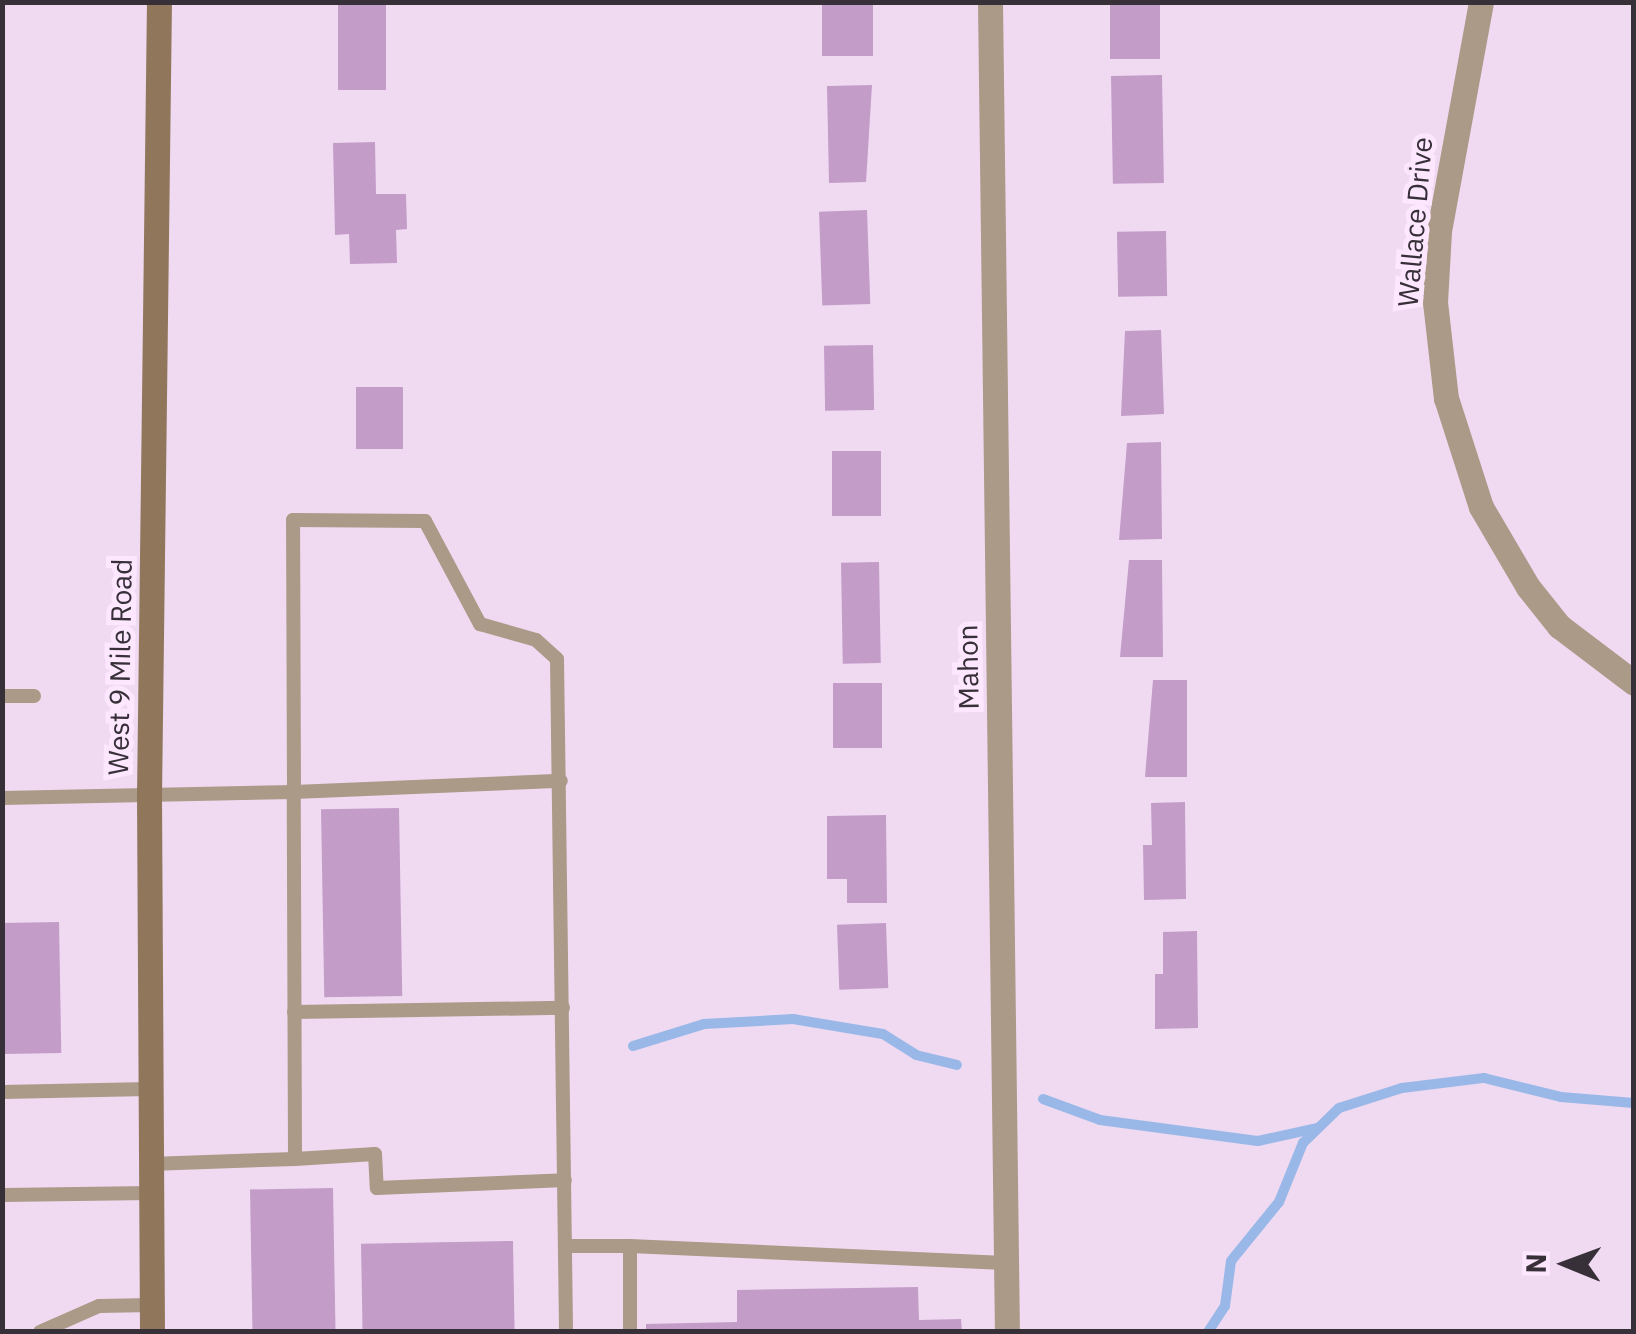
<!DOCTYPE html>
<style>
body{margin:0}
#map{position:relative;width:1636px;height:1334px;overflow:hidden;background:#efdaf2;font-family:"IBM Plex Sans",sans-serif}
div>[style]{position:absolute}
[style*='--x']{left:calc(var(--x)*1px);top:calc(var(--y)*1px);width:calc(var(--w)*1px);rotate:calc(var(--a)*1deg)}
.stream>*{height:10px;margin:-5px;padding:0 5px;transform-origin:5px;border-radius:5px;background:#99b8e7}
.building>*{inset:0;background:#c39cc8;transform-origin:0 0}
.lane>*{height:14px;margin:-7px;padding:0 7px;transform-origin:7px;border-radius:7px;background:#ab9a87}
.street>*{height:25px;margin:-12.5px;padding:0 12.5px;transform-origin:12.5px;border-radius:12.5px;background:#ab9a87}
.secondary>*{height:25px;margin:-12.5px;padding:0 12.5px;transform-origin:12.5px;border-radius:12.5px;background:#90775b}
span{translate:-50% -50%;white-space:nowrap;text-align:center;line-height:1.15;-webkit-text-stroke:10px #fde7ff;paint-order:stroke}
.street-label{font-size:28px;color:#383039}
.frame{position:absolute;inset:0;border:5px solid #383039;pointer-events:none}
.north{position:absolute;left:1516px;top:1214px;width:100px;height:100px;-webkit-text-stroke:8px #fde7ff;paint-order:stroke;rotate:271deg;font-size:28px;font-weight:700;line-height:40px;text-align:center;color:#383039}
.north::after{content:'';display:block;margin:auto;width:35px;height:45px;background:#383039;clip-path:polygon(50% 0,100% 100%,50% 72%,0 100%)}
</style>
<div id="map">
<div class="stream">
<div style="--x:633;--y:1046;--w:74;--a:-17.2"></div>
<div style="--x:704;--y:1024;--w:89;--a:-3.2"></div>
<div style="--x:793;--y:1019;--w:91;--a:9.5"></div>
<div style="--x:883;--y:1034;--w:39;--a:32"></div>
<div style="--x:916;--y:1055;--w:42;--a:13.7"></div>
<div style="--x:1043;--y:1099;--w:61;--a:20.2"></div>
<div style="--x:1100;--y:1120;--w:159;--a:7.6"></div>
<div style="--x:1258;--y:1141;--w:60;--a:-12.4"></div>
<div style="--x:1208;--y:1332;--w:31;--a:-57"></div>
<div style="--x:1225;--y:1306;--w:45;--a:-82.4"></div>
<div style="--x:1231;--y:1261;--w:76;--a:-50.9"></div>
<div style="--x:1279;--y:1202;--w:64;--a:-67.9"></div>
<div style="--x:1303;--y:1143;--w:50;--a:-44.2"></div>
<div style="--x:1339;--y:1108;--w:66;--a:-17.6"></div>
<div style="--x:1402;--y:1088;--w:83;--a:-7"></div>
<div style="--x:1484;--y:1078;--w:79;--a:13.9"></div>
<div style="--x:1561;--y:1097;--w:73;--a:4.7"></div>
</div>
<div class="building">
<div style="left:338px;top:2px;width:48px;height:88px"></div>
<div style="left:822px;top:2px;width:51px;height:54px"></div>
<div style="left:1110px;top:2px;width:50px;height:57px"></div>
<div style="left:1162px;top:75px;width:108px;height:51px;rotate:89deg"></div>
<div style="clip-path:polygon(872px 85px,866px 182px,829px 183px,827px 86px)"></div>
<div style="clip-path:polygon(375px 142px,376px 194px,406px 194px,407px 229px,396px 230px,397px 263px,350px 264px,349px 234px,335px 235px,333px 143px)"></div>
<div style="left:867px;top:210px;width:94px;height:48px;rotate:88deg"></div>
<div style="left:1166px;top:231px;width:65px;height:49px;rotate:89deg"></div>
<div style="clip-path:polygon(1161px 330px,1164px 414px,1121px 416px,1125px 331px)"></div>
<div style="left:873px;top:345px;width:65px;height:49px;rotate:89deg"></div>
<div style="left:356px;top:387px;width:47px;height:62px"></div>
<div style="clip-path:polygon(1161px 442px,1162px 539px,1119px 540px,1127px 443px)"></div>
<div style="left:832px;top:451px;width:49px;height:65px"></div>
<div style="clip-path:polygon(1129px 560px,1162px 560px,1163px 657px,1120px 657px)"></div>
<div style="left:879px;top:562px;width:101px;height:38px;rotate:89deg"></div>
<div style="clip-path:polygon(1153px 680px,1187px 680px,1187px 777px,1145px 777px)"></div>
<div style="left:833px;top:683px;width:49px;height:65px"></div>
<div style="clip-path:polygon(1185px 802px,1186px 899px,1144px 900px,1143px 845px,1152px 845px,1151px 803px)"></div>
<div style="left:399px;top:808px;width:188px;height:78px;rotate:89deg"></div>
<div style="clip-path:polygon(886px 815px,887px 903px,847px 903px,847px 879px,827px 879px,827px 816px)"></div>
<div style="left:59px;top:922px;width:131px;height:57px;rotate:89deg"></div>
<div style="left:886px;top:923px;width:65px;height:49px;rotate:88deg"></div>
<div style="clip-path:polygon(1197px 931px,1198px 1028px,1155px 1029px,1155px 974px,1163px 974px,1163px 932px)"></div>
<div style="left:333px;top:1188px;width:144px;height:83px;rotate:89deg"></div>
<div style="left:513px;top:1241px;width:91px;height:152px;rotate:89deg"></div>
<div style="clip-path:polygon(918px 1287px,919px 1320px,961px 1319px,962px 1332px,646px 1332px,646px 1324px,737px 1322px,737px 1290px)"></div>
</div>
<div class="lane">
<div style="--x:2;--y:696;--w:32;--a:0"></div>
<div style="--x:2;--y:798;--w:292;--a:-1.2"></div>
<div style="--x:294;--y:792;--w:272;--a:-90.2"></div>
<div style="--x:293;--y:520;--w:132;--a:0.4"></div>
<div style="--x:425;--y:521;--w:117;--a:61.9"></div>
<div style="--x:480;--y:624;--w:58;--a:15.9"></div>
<div style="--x:536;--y:640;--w:28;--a:42"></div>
<div style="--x:557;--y:659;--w:673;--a:89.23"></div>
<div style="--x:294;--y:1012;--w:269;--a:-0.9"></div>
<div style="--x:2;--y:1092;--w:147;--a:-1.2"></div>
<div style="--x:295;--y:1159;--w:80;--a:-3.6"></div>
<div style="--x:375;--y:1154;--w:34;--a:87"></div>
<div style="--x:377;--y:1188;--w:188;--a:-2.4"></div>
<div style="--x:150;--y:1164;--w:145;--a:-2"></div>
<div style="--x:295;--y:1159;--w:367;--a:-90.2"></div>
<div style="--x:294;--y:792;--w:267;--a:-2.4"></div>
<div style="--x:2;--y:1195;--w:149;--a:-0.8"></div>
<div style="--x:566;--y:1246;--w:64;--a:0"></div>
<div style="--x:40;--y:1332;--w:64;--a:-23.8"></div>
<div style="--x:99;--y:1306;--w:53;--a:-1.1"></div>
<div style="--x:630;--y:1332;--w:86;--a:-90"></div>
<div style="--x:630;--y:1246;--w:375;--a:2.6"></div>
</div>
<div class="street">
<div style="--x:990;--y:2;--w:1330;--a:89.27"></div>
<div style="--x:1481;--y:2;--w:233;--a:100.4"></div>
<div style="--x:1439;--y:231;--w:71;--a:93.2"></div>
<div style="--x:1435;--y:302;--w:97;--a:83.5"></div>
<div style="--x:1446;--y:398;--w:114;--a:72.2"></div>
<div style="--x:1481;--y:507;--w:93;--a:59.6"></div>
<div style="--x:1528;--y:587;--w:50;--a:51.5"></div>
<div style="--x:1559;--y:626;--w:94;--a:37.2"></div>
</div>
<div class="secondary">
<div style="--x:152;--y:1332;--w:536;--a:-90.32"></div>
<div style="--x:149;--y:796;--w:794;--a:-89.28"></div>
</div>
<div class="street-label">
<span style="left:1415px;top:222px;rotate:-85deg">Wallace Drive</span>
<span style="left:120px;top:667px;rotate:-89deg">West 9 Mile Road</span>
<span style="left:968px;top:667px;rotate:-91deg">Mahon</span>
</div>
<div class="frame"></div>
<div class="north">N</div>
</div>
